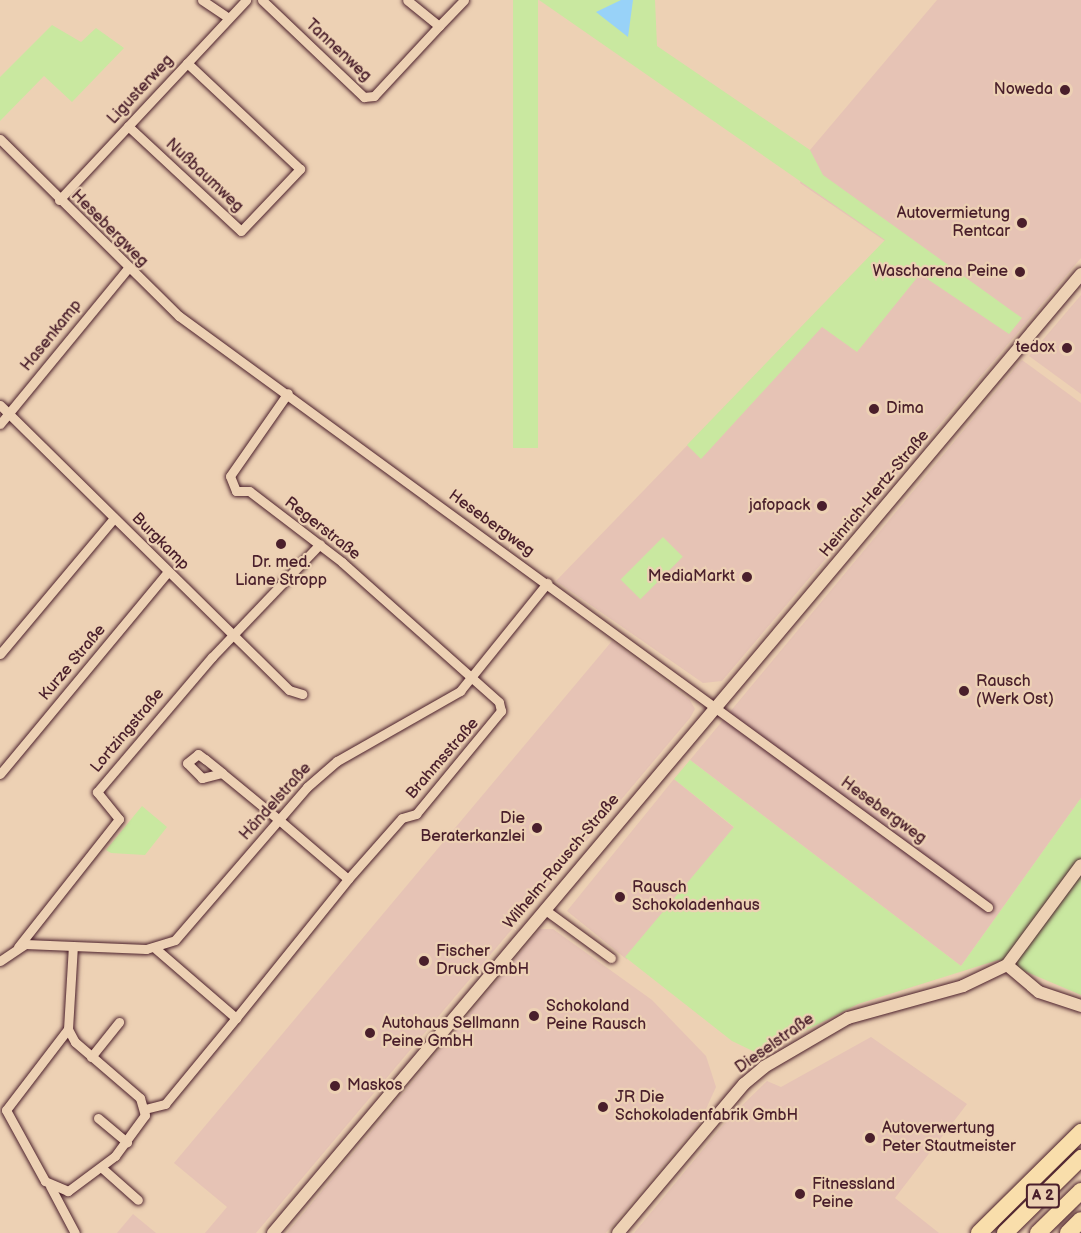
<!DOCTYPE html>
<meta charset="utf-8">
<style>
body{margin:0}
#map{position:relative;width:1081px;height:1233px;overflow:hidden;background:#edd1b4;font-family:"Balsamiq Sans",sans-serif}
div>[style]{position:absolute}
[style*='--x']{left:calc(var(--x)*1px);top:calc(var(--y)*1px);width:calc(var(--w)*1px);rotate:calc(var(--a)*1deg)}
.built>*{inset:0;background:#e6c3b5;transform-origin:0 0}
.green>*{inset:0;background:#c9e8a0;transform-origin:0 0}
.water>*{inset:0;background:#98d2f8}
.roads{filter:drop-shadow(0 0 2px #4a1f2b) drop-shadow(0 0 2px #4a1f2b)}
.minor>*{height:9px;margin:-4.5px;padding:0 4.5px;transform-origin:4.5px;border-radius:4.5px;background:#edd1b4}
.tertiary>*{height:12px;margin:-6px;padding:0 6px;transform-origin:6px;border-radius:6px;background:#edd1b4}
.motorway>*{height:16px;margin:-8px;padding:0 8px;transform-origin:8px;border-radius:8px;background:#f9deab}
.dots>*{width:16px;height:16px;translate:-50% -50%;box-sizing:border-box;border:3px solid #edd1b4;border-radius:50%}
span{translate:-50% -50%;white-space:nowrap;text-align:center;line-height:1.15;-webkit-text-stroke:4.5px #edd1b4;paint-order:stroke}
.shield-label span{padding:2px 4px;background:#edd1b4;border:2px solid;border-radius:4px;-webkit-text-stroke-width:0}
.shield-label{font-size:15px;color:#4a1f2b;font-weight:700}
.street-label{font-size:16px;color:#4a1f2b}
.poi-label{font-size:16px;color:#4a1f2b}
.right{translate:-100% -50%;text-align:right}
.left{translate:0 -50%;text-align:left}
</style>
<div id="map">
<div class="built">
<div style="clip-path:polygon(937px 0,1081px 0,1081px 258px,722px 681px,703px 683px,556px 581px,885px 241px,800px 183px,810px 150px)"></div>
<div style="clip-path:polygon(1081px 295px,1081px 394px,1029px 356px)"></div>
<div style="clip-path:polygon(1022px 360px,1081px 403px,1081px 798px,961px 966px,690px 760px)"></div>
<div style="clip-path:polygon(612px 641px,690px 700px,695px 709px,690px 718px,256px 1233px,205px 1233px,227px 1207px,174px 1163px)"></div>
<div style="left:674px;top:779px;width:77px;height:170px;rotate:39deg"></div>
<div style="clip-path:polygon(540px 929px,553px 929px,652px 1000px,706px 1056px,716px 1087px,701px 1120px,606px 1233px,287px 1233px)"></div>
<div style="clip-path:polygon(871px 1037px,967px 1104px,895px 1198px,939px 1233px,634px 1233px,729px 1118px,767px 1081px,781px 1087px)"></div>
<div style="clip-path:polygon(133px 1214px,156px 1233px,117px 1233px)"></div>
</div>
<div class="green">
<div style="left:513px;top:0;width:25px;height:448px"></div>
<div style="clip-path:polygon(539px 0,655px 0,657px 46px,810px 150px,823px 175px,1022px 318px,1009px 334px,920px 274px,857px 352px,822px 327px,701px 459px,687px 445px,885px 240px)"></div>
<div style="clip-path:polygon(52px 25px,81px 42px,96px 28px,124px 48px,72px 102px,44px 76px,0 121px,0 77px)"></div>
<div style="left:663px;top:537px;width:28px;height:60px;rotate:45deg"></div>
<div style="clip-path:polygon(690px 760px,961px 966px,1081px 798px,1081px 995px,998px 960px,858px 1004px,759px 1054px,732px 1041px,625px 957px,734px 827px,674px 779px)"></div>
<div style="clip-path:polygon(142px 806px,167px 827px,145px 855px,111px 853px,106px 850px)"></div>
</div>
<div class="water">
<div style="clip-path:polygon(621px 0,633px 0,628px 37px,596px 12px)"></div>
</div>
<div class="roads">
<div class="minor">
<div style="--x:202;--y:0;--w:32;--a:34"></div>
<div style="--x:262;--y:0;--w:141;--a:43.6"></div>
<div style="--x:364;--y:97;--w:10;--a:-6"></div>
<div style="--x:374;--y:96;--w:96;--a:-47.1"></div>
<div style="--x:439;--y:26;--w:41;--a:-140.9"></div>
<div style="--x:439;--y:26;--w:36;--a:-46"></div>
<div style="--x:128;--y:126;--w:154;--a:42.9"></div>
<div style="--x:241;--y:231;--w:86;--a:-46.4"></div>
<div style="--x:300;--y:169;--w:155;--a:-136.8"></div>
<div style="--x:0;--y:139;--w:252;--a:44.7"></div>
<div style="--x:179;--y:316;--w:1002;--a:36.15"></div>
<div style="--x:59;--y:200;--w:274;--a:-46.9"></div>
<div style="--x:0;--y:405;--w:406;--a:44.6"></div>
<div style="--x:289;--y:690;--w:14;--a:17"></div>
<div style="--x:0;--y:424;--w:202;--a:-50.6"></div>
<div style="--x:0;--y:654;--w:177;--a:-50"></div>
<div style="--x:222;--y:773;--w:21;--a:166"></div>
<div style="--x:202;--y:778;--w:21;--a:-135"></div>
<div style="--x:187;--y:763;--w:14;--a:-39"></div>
<div style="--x:198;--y:754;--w:9;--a:36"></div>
<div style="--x:205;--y:759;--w:22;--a:39"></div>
<div style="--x:222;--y:773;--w:72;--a:39.4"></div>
<div style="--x:278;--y:819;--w:92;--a:40.6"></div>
<div style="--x:0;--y:774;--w:263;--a:-50.3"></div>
<div style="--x:544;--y:909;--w:83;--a:36.2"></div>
<div style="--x:18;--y:947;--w:163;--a:-51.7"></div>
<div style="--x:119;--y:819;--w:35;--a:-129"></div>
<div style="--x:97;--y:792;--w:177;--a:-49.6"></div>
<div style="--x:212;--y:657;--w:156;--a:-46.3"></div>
<div style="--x:156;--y:949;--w:106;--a:40.8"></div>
<div style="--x:236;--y:1018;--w:179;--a:-51.1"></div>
<div style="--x:348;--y:879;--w:81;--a:-48.5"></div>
<div style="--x:402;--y:818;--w:15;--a:-16"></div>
<div style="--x:416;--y:814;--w:134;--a:-50.5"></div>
<div style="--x:501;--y:711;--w:9;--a:-103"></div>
<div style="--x:499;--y:702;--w:210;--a:-138.3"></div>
<div style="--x:342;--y:562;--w:117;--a:-142.6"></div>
<div style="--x:249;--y:491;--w:13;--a:180"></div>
<div style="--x:236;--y:491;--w:16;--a:-112"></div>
<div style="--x:230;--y:476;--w:101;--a:-55.1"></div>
<div style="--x:0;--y:961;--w:30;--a:-34"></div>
<div style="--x:25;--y:944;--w:121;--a:2.4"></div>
<div style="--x:146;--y:949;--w:30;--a:-17"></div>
<div style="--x:175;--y:940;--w:202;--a:-49.2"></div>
<div style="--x:307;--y:787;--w:40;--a:-41"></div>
<div style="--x:337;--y:761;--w:142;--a:-29.6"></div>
<div style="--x:460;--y:691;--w:139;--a:-51.1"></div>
<div style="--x:68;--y:1029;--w:15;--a:62"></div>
<div style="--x:75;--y:1042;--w:86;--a:40.7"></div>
<div style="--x:140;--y:1098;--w:18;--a:74"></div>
<div style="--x:145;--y:1115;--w:51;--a:126.2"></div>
<div style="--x:115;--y:1156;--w:59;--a:143.3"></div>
<div style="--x:68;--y:1191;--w:25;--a:-157"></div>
<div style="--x:45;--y:1181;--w:81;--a:-118.8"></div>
<div style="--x:6;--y:1110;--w:102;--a:-52.6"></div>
<div style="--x:68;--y:1029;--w:83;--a:-86.6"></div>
<div style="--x:91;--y:1057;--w:45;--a:-51.3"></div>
<div style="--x:145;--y:1109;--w:21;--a:-14"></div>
<div style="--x:165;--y:1104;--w:112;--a:-50.5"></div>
<div style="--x:98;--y:1118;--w:38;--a:40"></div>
<div style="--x:102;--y:1168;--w:48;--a:41.6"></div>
<div style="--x:50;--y:1186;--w:53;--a:62"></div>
</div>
<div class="tertiary">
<div style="--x:1007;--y:965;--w:42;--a:40.2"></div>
<div style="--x:1039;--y:992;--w:44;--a:18.4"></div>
<div style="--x:273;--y:1233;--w:1254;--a:-49.88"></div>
<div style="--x:618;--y:1233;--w:195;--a:-49.8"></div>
<div style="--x:744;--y:1084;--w:26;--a:-40"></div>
<div style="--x:764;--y:1067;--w:97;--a:-30.3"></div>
<div style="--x:848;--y:1018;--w:119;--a:-15.5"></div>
<div style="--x:963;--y:986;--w:49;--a:-25.5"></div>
<div style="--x:1007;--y:965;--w:124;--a:-53.5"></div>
</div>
<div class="motorway">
<div style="--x:979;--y:1233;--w:144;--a:-44.7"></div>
<div style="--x:1005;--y:1233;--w:107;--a:-44.6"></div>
<div style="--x:1038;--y:1233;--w:60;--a:-44.3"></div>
<div style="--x:1068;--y:1233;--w:18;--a:-45"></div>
</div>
</div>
<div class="dots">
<div style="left:1065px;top:90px;background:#4a1f2b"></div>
<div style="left:1022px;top:223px;background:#4a1f2b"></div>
<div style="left:1020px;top:272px;background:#4a1f2b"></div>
<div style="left:1067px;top:348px;background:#4a1f2b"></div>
<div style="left:874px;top:409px;background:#4a1f2b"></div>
<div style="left:822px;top:506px;background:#4a1f2b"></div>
<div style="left:281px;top:544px;background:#4a1f2b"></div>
<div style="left:747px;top:577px;background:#4a1f2b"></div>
<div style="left:964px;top:691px;background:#4a1f2b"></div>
<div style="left:537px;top:828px;background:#4a1f2b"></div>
<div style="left:620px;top:897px;background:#4a1f2b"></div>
<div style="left:424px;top:961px;background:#4a1f2b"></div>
<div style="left:534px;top:1016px;background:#4a1f2b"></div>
<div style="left:370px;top:1033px;background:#4a1f2b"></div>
<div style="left:335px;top:1086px;background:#4a1f2b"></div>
<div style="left:603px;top:1107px;background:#4a1f2b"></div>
<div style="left:870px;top:1138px;background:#4a1f2b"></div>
<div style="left:800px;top:1194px;background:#4a1f2b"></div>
</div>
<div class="shield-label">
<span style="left:1043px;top:1196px">A 2</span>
</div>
<div class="street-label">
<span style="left:338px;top:51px;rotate:43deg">Tannenweg</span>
<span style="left:141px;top:90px;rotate:-47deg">Ligusterweg</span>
<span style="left:204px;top:176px;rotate:43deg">Nußbaumweg</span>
<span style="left:109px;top:229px;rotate:45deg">Hesebergweg</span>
<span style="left:52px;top:336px;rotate:-51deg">Hasenkamp</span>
<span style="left:875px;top:494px;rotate:-50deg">Heinrich-Hertz-Straße</span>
<span style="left:491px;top:524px;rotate:36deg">Hesebergweg</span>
<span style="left:322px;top:529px;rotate:38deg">Regerstraße</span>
<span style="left:160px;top:542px;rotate:45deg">Burgkamp</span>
<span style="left:73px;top:663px;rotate:-50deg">Kurze Straße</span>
<span style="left:128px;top:731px;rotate:-50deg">Lortzingstraße</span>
<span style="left:443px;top:759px;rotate:-49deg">Brahmsstraße</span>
<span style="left:276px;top:802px;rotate:-48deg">Händelstraße</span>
<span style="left:883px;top:811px;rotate:36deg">Hesebergweg</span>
<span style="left:562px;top:862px;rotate:-50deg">Wilhelm-Rausch-Straße</span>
<span style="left:775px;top:1044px;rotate:-35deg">Dieselstraße</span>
</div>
<div class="poi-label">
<span class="right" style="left:1053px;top:90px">Noweda</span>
<span class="right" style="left:1010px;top:223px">Autovermietung<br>Rentcar</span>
<span class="right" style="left:1008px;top:272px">Wascharena Peine</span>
<span class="right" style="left:1055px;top:348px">tedox</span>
<span class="left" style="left:886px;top:409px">Dima</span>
<span class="right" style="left:810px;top:506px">jafopack</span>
<span style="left:281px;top:572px">Dr. med.<br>Liane Stropp</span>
<span class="right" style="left:735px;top:577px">MediaMarkt</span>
<span class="left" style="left:976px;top:691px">Rausch<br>(Werk Ost)</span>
<span class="right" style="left:525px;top:828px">Die<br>Beraterkanzlei</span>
<span class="left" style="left:632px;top:897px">Rausch<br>Schokoladenhaus</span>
<span class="left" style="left:436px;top:961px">Fischer<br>Druck GmbH</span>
<span class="left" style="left:546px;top:1016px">Schokoland<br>Peine Rausch</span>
<span class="left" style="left:382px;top:1033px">Autohaus Sellmann<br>Peine GmbH</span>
<span class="left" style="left:347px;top:1086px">Maskos</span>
<span class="left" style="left:615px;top:1107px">JR Die<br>Schokoladenfabrik GmbH</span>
<span class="left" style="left:882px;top:1138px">Autoverwertung<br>Peter Stautmeister</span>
<span class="left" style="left:812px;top:1194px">Fitnessland<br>Peine</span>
</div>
</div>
